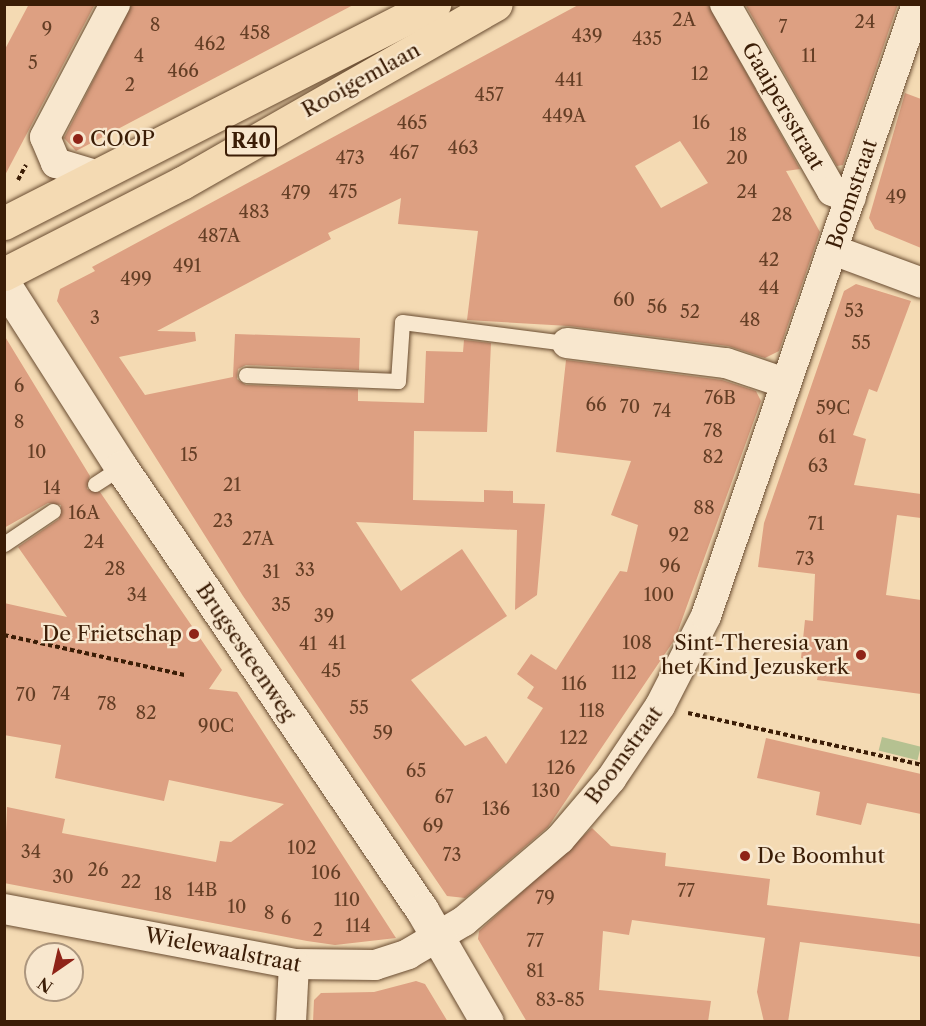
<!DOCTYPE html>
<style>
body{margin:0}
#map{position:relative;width:926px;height:1026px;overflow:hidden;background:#f4dab3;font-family:"Libre Caslon Text",serif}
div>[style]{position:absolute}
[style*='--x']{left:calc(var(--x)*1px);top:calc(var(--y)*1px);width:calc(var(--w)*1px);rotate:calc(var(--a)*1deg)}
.green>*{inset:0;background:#b5c191;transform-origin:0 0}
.building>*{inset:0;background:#dda082}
.path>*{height:4px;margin-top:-2px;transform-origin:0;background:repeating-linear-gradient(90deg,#3b1d06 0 4.5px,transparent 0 7.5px)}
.roads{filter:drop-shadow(0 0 2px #694c31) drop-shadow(0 0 2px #694c31)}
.service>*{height:15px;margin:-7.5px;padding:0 7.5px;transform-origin:7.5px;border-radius:7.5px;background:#f8e7ce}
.minor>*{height:30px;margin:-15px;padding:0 15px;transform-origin:15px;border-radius:15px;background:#f8e7ce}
.tertiary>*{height:33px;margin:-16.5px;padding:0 16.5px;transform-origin:16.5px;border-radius:16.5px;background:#f8e7ce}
.primary>*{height:33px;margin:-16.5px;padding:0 16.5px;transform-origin:16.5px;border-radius:16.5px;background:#f4dab3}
.dots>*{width:16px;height:16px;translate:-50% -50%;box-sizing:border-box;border:3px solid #f8e7ce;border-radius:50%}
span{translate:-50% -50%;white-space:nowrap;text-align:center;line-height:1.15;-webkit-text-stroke:4.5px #f8e7ce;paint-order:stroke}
.number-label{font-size:18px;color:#643e25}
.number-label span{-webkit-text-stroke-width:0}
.shield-label span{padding:2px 4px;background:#f8e7ce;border:2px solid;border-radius:4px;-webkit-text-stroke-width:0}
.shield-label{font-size:20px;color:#3b1d06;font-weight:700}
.street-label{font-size:21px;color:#3b1d06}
.poi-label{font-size:21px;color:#3b1d06}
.left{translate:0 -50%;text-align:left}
.right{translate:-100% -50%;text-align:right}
.frame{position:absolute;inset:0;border:6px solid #3b1d06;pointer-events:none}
.north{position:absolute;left:24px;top:942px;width:60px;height:60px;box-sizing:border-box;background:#f8e7ce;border:2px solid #ac967e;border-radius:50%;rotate:214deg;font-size:16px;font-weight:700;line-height:24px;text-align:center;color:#3b1d06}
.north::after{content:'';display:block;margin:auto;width:21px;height:27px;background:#8f2418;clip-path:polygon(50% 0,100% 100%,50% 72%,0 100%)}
</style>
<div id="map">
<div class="green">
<div style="left:882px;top:737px;width:40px;height:14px;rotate:14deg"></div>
</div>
<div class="building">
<div style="clip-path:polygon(29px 4px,95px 4px,4px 177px,4px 51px)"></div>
<div style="clip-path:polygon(132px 4px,355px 4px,76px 151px,64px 138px)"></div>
<div style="clip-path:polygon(evenodd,580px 4px,708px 4px,800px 169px,786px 171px,820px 232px,779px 351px,765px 358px,728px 346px,569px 326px,467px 320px,478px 231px,398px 224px,401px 198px,328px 233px,331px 239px,157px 331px,195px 332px,196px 341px,119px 357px,145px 395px,233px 377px,235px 334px,360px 338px,359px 370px,246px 365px,238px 369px,237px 379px,246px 385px,358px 389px,358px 401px,424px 403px,426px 351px,463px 352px,464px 340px,491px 343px,487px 432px,414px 431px,413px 500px,484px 502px,484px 490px,513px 491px,513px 503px,545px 504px,537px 595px,515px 610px,517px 530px,356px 522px,401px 591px,462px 549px,507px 616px,411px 680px,465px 746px,486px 736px,506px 764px,543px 708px,527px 698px,534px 687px,517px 674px,531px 654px,556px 670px,620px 571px,627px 572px,638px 525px,611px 515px,631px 461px,556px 452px,566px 360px,722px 380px,756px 391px,761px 401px,675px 639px,548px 827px,465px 898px,447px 896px,243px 596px,57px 301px,60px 289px,95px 271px,92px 267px,580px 4px,680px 141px,708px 183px,661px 208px,635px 166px,680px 141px)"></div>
<div style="clip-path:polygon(745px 4px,898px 4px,843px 165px,837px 166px)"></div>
<div style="clip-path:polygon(905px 93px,921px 99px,921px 248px,875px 229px,869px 218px)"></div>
<div style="clip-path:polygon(856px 284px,911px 301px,877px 392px,869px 389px,853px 435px,866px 439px,854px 485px,921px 494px,921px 518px,897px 515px,886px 595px,921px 600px,921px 694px,817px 680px,818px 675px,805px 673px,807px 659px,801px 658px,805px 620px,813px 621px,815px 574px,758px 567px,764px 523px,844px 291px)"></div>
<div style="clip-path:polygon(4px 335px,90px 476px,87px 489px,100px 492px,222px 670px,209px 689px,237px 692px,396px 938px,335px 945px,307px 941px,4px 883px,7px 807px,65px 819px,62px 833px,216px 862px,220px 841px,231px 842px,284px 804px,169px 780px,164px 801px,55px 778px,61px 745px,4px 735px,4px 603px,67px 617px,18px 547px,59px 519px,61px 505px,48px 503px,4px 528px)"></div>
<div style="clip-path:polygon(766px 738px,921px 774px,921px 814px,867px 803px,861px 825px,816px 815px,820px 792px,757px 778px)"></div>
<div style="clip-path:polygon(592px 828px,611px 846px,666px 853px,665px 866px,770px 879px,767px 905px,921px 924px,921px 957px,800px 942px,788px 1022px,764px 1022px,757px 992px,765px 938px,632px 920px,629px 935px,603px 931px,599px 990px,711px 1001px,708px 1022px,527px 1022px,478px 939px,479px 931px)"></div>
<div style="clip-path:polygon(416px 981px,425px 984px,448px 1022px,313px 1022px,314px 1000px,321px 993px,374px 992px)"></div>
</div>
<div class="path">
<div style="--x:18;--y:180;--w:17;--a:-62"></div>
<div style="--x:4;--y:635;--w:185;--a:12.5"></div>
<div style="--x:688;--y:713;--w:240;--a:12.5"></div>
</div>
<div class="roads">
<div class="service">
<div style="--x:246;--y:375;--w:152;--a:2.3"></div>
<div style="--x:398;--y:381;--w:59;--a:-86.1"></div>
<div style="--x:402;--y:322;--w:166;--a:7.3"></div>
<div style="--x:95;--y:484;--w:31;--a:-33"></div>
<div style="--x:4;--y:544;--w:59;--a:-34"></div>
</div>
<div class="minor">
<div style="--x:725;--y:4;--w:215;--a:60.2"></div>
<div style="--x:832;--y:191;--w:20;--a:20"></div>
<div style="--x:99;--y:176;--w:45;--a:-163.2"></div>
<div style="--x:56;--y:163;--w:28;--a:-113"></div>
<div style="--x:45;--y:137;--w:150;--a:-62.2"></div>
<div style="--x:833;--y:250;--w:95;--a:20.3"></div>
<div style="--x:567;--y:343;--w:160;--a:7.2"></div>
<div style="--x:726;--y:363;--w:62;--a:18.7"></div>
<div style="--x:4;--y:909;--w:295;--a:10.7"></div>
<div style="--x:294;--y:964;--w:81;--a:0.7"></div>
<div style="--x:375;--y:965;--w:35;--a:-18"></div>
<div style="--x:408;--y:954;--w:65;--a:-30.5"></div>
<div style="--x:464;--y:921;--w:126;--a:-40.5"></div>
<div style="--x:560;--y:839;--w:79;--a:-49.6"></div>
<div style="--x:611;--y:779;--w:88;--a:-56.1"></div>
<div style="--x:660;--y:706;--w:101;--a:-62.9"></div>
<div style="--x:706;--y:616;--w:647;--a:-70.98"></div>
<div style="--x:291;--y:1022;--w:58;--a:-87"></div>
</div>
<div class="tertiary">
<div style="--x:4;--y:284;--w:217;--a:57.4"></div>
<div style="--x:121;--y:467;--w:536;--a:55.81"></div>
<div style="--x:422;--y:910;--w:129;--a:59.9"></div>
</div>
<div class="primary">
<div style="--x:4;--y:223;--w:483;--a:-27"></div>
<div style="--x:4;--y:274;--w:200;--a:-27.1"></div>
<div style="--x:182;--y:183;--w:361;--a:-29.7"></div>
</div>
</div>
<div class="dots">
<div style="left:78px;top:139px;background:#8f2418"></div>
<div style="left:194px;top:634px;background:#8f2418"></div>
<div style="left:861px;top:655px;background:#8f2418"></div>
<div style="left:745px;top:856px;background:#8f2418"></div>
</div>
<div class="number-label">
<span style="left:684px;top:20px">2A</span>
<span style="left:865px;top:22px">24</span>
<span style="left:155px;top:25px">8</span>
<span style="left:783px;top:27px">7</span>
<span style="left:47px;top:29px">9</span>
<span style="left:255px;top:33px">458</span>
<span style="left:587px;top:36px">439</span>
<span style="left:647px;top:39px">435</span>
<span style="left:210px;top:44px">462</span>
<span style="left:139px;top:56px">4</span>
<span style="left:809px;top:56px">11</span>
<span style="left:33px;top:63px">5</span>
<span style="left:183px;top:71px">466</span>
<span style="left:700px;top:74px">12</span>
<span style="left:569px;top:80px">441</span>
<span style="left:130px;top:85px">2</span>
<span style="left:489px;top:95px">457</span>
<span style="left:564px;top:116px">449A</span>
<span style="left:412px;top:123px">465</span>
<span style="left:701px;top:123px">16</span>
<span style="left:738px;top:135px">18</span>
<span style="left:463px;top:148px">463</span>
<span style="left:404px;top:153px">467</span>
<span style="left:350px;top:158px">473</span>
<span style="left:737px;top:158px">20</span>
<span style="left:343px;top:192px">475</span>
<span style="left:747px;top:192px">24</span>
<span style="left:296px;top:193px">479</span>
<span style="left:896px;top:197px">49</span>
<span style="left:254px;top:212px">483</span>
<span style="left:782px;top:215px">28</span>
<span style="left:219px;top:236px">487A</span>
<span style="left:769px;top:260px">42</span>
<span style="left:187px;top:266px">491</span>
<span style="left:136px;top:279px">499</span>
<span style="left:769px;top:288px">44</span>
<span style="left:624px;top:300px">60</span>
<span style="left:657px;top:307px">56</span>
<span style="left:854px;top:311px">53</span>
<span style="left:690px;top:312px">52</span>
<span style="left:95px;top:318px">3</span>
<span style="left:750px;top:320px">48</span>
<span style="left:861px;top:343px">55</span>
<span style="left:19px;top:386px">6</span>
<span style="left:720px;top:398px">76B</span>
<span style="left:596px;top:405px">66</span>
<span style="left:630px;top:407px">70</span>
<span style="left:833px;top:408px">59C</span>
<span style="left:662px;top:411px">74</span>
<span style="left:19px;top:422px">8</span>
<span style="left:713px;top:431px">78</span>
<span style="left:827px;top:437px">61</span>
<span style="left:37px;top:452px">10</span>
<span style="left:189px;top:455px">15</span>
<span style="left:713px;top:457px">82</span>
<span style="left:818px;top:466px">63</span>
<span style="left:232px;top:485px">21</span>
<span style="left:52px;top:488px">14</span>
<span style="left:704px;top:508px">88</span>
<span style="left:84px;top:513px">16A</span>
<span style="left:223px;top:521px">23</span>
<span style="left:816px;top:524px">71</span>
<span style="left:679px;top:535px">92</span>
<span style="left:258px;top:539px">27A</span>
<span style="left:94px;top:542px">24</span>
<span style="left:805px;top:559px">73</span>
<span style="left:670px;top:566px">96</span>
<span style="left:115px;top:569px">28</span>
<span style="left:305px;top:570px">33</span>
<span style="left:271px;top:572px">31</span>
<span style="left:137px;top:595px">34</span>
<span style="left:659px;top:595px">100</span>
<span style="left:281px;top:605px">35</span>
<span style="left:324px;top:616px">39</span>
<span style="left:337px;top:643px">41</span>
<span style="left:637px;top:643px">108</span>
<span style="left:308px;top:644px">41</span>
<span style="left:331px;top:671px">45</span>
<span style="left:624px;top:673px">112</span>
<span style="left:574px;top:684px">116</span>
<span style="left:61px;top:694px">74</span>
<span style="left:26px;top:695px">70</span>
<span style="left:107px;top:704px">78</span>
<span style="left:359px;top:708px">55</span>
<span style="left:592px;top:711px">118</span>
<span style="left:146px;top:713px">82</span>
<span style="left:216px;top:726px">90C</span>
<span style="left:383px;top:733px">59</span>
<span style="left:574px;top:738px">122</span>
<span style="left:561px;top:768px">126</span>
<span style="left:416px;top:771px">65</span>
<span style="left:546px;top:791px">130</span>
<span style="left:444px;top:797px">67</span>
<span style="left:496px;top:809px">136</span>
<span style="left:433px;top:826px">69</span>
<span style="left:302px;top:848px">102</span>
<span style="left:31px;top:852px">34</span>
<span style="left:452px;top:855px">73</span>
<span style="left:98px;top:870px">26</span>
<span style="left:326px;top:873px">106</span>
<span style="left:63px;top:877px">30</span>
<span style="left:131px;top:882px">22</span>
<span style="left:202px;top:890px">14B</span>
<span style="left:686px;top:891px">77</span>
<span style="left:163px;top:894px">18</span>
<span style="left:545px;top:898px">79</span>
<span style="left:347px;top:900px">110</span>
<span style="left:237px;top:907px">10</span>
<span style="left:269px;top:913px">8</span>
<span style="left:286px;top:918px">6</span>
<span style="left:358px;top:926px">114</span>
<span style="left:318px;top:930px">2</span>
<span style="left:535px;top:941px">77</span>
<span style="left:535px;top:971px">81</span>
<span style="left:560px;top:1000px">83-85</span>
</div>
<div class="shield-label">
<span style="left:251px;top:141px">R40</span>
</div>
<div class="street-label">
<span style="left:361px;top:80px;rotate:-29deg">Rooigemlaan</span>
<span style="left:783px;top:106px;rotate:60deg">Gaaipersstraat</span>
<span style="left:852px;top:194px;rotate:-71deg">Boomstraat</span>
<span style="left:246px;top:652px;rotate:56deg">Brugsesteenweg</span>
<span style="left:624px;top:755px;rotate:-54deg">Boomstraat</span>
<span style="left:223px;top:950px;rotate:11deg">Wielewaalstraat</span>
</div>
<div class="poi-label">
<span class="left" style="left:90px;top:139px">COOP</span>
<span class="right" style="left:182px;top:634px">De Frietschap</span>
<span class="right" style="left:849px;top:655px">Sint-Theresia van<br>het Kind Jezuskerk</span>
<span class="left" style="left:757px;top:856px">De Boomhut</span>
</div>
<div class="frame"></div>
<div class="north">N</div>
</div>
